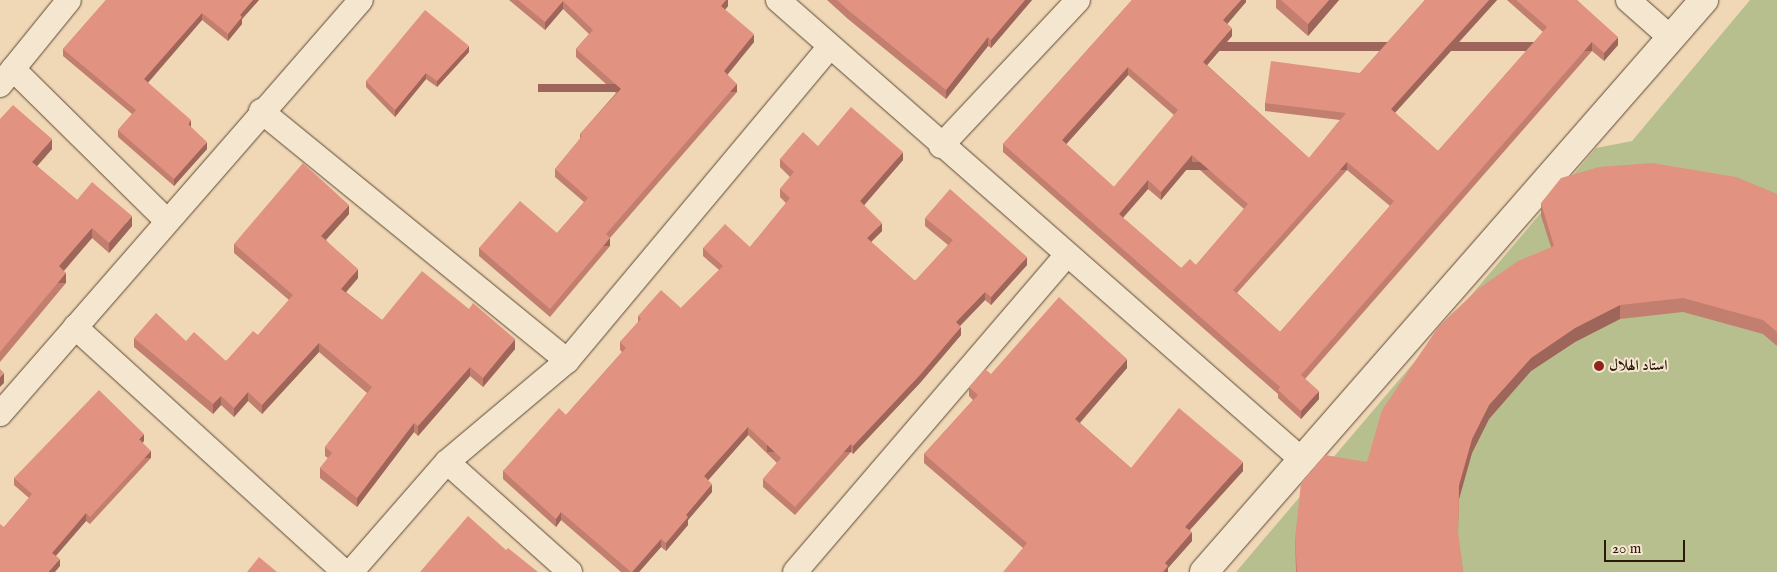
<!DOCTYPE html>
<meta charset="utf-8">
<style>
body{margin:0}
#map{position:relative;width:1777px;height:572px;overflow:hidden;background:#f0d8b7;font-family:"IM FELL English",Amiri,serif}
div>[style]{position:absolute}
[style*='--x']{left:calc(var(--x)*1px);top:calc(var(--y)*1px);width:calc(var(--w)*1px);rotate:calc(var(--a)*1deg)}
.green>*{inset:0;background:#b8bf8f}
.roads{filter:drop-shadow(0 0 1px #5d4834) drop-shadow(0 0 1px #5d4834)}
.street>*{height:24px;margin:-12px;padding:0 12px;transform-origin:12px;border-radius:12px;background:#f5e6d0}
.secondary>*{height:28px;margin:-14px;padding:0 14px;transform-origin:14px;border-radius:14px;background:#f5e6d0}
.wall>*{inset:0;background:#c27e6e}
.shaded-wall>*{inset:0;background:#9e665a;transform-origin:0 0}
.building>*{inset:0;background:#e29280}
.dots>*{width:14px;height:14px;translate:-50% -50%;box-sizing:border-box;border:2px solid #f5e6d0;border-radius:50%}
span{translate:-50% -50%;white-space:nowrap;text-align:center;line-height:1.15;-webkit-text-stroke:4px #f5e6d0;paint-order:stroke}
.poi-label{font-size:15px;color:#2c1808;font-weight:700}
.left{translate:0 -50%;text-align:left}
.scale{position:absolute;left:1604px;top:540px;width:81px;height:22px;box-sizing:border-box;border:2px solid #2c1808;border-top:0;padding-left:6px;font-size:15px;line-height:18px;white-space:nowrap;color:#2c1808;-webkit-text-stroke:4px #f5e6d0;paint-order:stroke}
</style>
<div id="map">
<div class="green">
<div style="clip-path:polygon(1750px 0,1777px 0,1777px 572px,1236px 572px,1596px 148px,1632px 141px)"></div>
</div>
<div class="roads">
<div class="street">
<div style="--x:778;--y:0;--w:696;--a:41.27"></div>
<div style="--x:1628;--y:0;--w:57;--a:41.5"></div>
<div style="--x:13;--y:69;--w:215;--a:44.6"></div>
<div style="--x:0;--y:85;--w:109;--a:-50.9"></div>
<div style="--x:261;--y:111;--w:395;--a:39.2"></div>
<div style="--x:941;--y:146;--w:200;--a:-46.8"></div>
<div style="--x:75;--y:327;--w:364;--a:42.3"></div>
<div style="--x:0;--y:414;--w:549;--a:-48.91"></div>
<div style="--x:447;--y:462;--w:165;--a:41.8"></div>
<div style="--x:351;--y:572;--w:146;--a:-48.9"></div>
<div style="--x:447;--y:462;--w:157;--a:-40.1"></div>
<div style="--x:567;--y:361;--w:410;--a:-50.1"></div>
<div style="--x:795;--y:572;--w:416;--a:-49.4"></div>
</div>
<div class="secondary">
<div style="--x:1204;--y:572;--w:760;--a:-48.84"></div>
</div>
</div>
<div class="wall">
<div style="clip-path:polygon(106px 0,259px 0,242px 19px,242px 24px,228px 41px,202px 20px,148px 83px,191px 128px,207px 149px,174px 186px,118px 137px,118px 130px,132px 114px,63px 56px,63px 49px)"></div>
<div style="clip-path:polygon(509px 0,728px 0,728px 6px,725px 10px,754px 42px,727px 74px,737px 92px,610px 238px,610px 246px,550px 317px,479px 256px,479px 248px,557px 233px,584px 202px,555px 177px,555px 169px,580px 139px,580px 134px,616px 93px,576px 57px,576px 49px,589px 34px,563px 9px,545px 30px)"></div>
<div style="clip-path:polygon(827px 0,1032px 0,991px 48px,988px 46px,946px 99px,848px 19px)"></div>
<div style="clip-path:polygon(evenodd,1132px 0,1246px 0,1246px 2px,1227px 24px,1232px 36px,1207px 65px,1309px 158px,1340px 120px,1265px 111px,1265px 103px,1360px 73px,1425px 0,1497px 0,1395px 113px,1438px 151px,1543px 32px,1507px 0,1577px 0,1618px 45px,1604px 61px,1592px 51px,1305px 379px,1319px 399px,1301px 419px,1278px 398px,1278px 394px,1003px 152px,1003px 144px,1132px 0,1128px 75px,1174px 115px,1114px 187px,1066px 144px,1128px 75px,1132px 0,1192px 163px,1244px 209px,1196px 265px,1181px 268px,1123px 218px,1148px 189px,1161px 200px,1192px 163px,1132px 0,1347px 170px,1390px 206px,1280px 332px,1237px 293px,1347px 170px)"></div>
<div style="clip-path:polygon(1276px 0,1339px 0,1308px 36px,1276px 8px)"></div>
<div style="clip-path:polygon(469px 52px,437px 87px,426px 79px,395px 117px,366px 87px,366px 81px)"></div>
<div style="clip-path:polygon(0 119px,52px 149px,37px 166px,77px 200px,132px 226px,109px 253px,92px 238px,64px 271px,66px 283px,0 362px)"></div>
<div style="clip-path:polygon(818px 146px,903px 160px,864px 205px,882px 231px,871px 242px,915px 281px,948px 245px,925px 226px,925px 218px,1027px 265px,991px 305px,985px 300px,960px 326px,961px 335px,920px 383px,853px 454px,851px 452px,795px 515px,763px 487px,763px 479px,777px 463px,748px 435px,708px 480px,712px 492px,688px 520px,688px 525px,666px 551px,661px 547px,639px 572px,621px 572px,561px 520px,556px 527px,503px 479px,503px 471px,566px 415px,622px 352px,620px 350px,620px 342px,638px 322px,638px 316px,681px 308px,719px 270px,703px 256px,703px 248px,750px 247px,786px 203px,780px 197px,780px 189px,790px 177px,780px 167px,780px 159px)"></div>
<div style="clip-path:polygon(1777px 194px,1777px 346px,1763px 334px,1683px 312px,1620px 319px,1575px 342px,1531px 371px,1489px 419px,1472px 453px,1459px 499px,1458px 534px,1463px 572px,1296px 572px,1295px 538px,1367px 462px,1551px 247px,1541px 216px,1541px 203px)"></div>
<div style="clip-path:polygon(349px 214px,326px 240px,358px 278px,346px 292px,382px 320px,515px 349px,483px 387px,470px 376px,418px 436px,414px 432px,357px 507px,320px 478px,320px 468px,328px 458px,325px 456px,325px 447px,367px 393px,319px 352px,262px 414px,248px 401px,234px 417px,221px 405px,213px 414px,134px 347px,134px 338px,186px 341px,226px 361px,258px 335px,289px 300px,234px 253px,234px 244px)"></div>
<div style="clip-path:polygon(1127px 368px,1080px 423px,1131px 468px,1243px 471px,1190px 530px,1192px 541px,1168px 568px,1168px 572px,1023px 548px,924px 463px,924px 454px,973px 400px,969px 396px,969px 387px,991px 374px)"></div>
<div style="clip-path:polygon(144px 441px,142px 443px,151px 458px,90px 524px,86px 521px,56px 556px,60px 566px,4px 527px,29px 498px,14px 485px,14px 478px)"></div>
</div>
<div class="shaded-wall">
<div style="clip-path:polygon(253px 0,259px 0,242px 19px,242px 24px,228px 41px,228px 34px,240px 15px)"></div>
<div style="clip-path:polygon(726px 0,728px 0,728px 6px,721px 14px,721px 6px)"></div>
<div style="clip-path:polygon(1025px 0,1032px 0,991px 48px,991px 40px)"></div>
<div style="clip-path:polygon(1241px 0,1246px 0,1246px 2px,1223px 29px,1223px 20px)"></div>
<div style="clip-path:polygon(1329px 0,1339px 0,1308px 36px,1308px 24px)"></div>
<div style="clip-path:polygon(1489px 0,1497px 0,1391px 117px,1391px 109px)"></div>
<div style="clip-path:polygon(563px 1px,563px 9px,545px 30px,545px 22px)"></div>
<div style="clip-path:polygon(202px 13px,202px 20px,144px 87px,144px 79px)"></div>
<div style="clip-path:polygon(1232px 28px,1232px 36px,1203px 70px,1203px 62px)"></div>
<div style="clip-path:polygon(754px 34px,754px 42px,724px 79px,724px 71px)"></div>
<div style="clip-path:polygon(988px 37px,988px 46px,946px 99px,946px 90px)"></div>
<div style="clip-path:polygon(1618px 37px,1618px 45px,1604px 61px,1604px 53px)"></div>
<div style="left:1592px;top:42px;width:9px;height:442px;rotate:90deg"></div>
<div style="clip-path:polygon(469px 46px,469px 52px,437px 87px,437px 81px)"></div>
<div style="clip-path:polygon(1128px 67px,1128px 75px,1062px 149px,1062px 140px)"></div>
<div style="clip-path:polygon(426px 73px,426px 79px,395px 117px,395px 110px)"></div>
<div style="left:737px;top:84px;width:8px;height:199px;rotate:90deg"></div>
<div style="clip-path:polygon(191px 120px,191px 128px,188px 124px)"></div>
<div style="clip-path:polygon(52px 139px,52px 149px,32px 172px,32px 162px)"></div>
<div style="clip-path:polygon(207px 142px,207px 149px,174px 186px,174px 179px)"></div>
<div style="clip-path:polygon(903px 152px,903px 160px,860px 210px,860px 201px)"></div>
<div style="clip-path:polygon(1192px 155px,1192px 163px,1161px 200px,1161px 192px)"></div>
<div style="left:1347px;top:162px;width:8px;height:171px;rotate:90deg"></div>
<div style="clip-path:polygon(1148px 180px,1148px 189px,1119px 222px,1119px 214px)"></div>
<div style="clip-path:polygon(349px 205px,349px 214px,321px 245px,321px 236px)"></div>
<div style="clip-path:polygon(132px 216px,132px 226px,109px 253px,109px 243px)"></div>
<div style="clip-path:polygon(882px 223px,882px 231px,867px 246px,867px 238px)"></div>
<div style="clip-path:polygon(92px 228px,92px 238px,59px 276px,59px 266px)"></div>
<div style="left:610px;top:238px;width:8px;height:93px;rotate:90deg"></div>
<div style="clip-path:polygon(1027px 257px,1027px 265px,991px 305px,991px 297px)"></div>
<div style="clip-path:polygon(358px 269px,358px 278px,341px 298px,341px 289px)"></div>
<div style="left:66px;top:273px;width:10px;height:103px;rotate:90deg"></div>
<div style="clip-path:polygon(985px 292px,985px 300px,956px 330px,956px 322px)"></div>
<div style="clip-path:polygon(1620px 305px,1620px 319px,1575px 342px,1531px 371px,1489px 419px,1472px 453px,1459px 499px,1459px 485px,1472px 439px,1489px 405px,1531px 358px,1575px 328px)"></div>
<div style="clip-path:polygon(961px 327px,961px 335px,920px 383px,853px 454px,853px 446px)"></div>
<div style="clip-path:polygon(515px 339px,515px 349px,483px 387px,483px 378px)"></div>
<div style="clip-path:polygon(319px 343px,319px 352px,262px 414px,262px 405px)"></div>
<div style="clip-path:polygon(1127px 359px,1127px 368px,1075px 428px,1075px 419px)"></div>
<div style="clip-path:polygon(470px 367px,470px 376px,418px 436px,418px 426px)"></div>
<div style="clip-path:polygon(4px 373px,4px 383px,0 387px,0 377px)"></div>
<div style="clip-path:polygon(1319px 391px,1319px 399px,1301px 419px,1301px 411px)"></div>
<div style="clip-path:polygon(248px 392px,248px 401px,234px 417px,234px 408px)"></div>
<div style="clip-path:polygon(221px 396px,221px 405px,213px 414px,213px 404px)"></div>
<div style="clip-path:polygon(414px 423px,414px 432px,357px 507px,357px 498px)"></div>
<div style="clip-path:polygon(748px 427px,748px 435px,704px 485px,704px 476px)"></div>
<div style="clip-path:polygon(144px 434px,144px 441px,139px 447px,139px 439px)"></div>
<div style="left:851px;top:444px;width:8px;height:84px;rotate:90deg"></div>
<div style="left:151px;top:451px;width:7px;height:90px;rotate:90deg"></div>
<div style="clip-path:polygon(1243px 462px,1243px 471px,1185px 535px,1185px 527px)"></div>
<div style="clip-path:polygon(712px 484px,712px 492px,688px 520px,688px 525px,666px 551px,666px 543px,686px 515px)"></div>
<div style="clip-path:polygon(561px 512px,561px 520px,556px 527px,556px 519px)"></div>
<div style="clip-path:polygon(86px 513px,86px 521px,52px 560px,52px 553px)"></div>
<div style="clip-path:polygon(1192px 532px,1192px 541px,1168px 568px,1168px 572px,1163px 572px,1165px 563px)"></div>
<div style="clip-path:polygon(661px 539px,661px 547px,639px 572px,632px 572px)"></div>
<div style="clip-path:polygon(60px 559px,60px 566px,55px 572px,48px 572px)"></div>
</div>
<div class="building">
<div style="clip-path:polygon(106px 0,253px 0,240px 15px,242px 17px,228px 34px,202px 13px,144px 79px,191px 120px,188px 124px,207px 142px,174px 179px,118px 130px,136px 110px,63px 49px)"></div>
<div style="clip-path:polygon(518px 0,726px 0,721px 6px,754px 34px,724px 71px,737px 84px,606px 234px,610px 238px,550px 309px,479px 248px,520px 201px,557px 233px,588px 198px,555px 169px,582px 136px,580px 134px,621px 89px,576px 49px,593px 30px,563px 1px,545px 22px)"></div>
<div style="clip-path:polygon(837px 0,1025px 0,991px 40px,988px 37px,946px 90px,848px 10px)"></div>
<div style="clip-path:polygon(evenodd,1132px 0,1241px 0,1223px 20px,1232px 28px,1203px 62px,1309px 158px,1346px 113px,1265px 103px,1271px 61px,1360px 73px,1425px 0,1489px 0,1391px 109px,1438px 151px,1547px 27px,1516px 0,1577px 0,1618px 37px,1604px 53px,1592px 42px,1301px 375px,1319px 391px,1301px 411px,1278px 390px,1280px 387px,1003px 144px,1132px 0,1128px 67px,1178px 110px,1114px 187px,1062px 140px,1128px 67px,1132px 0,1192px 155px,1248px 204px,1196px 265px,1190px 259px,1181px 268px,1119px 214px,1148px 180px,1161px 192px,1192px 155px,1132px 0,1347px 162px,1394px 201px,1280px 332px,1233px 290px,1347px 162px)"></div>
<div style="clip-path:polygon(1281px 0,1329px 0,1308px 24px)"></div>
<div style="clip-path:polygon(425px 10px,469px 46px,437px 81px,426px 73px,395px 110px,366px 81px)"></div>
<div style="clip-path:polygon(13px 105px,52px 139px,32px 162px,77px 200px,92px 182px,132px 216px,109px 243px,92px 228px,59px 266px,66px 273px,0 352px,0 119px)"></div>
<div style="clip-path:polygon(851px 107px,903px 152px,860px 201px,882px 223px,867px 238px,915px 281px,953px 240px,925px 218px,950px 189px,1027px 257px,991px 297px,985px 292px,956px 322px,961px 327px,920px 375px,853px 446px,851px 444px,795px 507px,763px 479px,781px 458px,748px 427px,704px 476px,712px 484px,686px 515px,688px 517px,666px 543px,661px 539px,632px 572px,631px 572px,561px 512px,556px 519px,503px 471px,559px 408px,566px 415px,626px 348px,620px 342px,641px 319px,638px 316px,661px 290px,681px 308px,723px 266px,703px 248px,725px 224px,750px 247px,790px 198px,780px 189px,794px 172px,780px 159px,803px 132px,818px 146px)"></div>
<div style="clip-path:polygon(303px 163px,349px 205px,321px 236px,358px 269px,341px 289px,382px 320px,422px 271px,469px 309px,473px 303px,515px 339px,483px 378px,470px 367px,418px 426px,414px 423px,357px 498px,320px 468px,332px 453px,325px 447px,372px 387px,319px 343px,262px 405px,248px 392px,234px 408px,221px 396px,213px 404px,134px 338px,156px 313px,186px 341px,194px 332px,226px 361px,253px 331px,258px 335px,293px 295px,234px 244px)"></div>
<div style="clip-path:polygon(1652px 163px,1736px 177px,1777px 194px,1777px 332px,1763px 320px,1683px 298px,1620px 305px,1575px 328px,1531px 358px,1489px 405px,1472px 439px,1459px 485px,1458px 532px,1463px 572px,1297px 572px,1295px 538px,1301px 483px,1325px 455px,1367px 462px,1382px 410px,1439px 326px,1478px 289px,1518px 261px,1554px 246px,1541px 203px,1561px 178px,1599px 167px)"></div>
<div style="clip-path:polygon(1059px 297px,1127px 359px,1075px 419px,1131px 468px,1179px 408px,1243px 462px,1185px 527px,1192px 532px,1165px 563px,1168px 566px,1163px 572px,1003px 572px,1027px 543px,924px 454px,978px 395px,969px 387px,985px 369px,991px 374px)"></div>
<div style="clip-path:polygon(0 369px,4px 373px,0 377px)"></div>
<div style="clip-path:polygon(99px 390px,144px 434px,139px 439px,151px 451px,90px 517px,86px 513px,52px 553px,60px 559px,48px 572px,0 572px,0 524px,4px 527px,32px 494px,14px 478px)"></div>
<div style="clip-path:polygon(468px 516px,506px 550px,508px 548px,538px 572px,420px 572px)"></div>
<div style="clip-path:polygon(259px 557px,277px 572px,247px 572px)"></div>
</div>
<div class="dots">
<div style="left:1599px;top:366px;background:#8f2418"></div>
</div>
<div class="poi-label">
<span class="left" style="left:1609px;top:366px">استاد الهلال</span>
</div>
<div class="scale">20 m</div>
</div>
